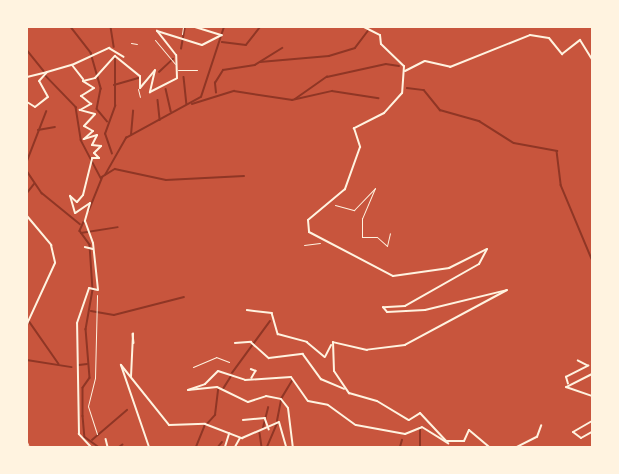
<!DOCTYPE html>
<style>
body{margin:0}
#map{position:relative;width:619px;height:474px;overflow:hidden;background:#c8553d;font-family:"Sofia Sans Condensed",sans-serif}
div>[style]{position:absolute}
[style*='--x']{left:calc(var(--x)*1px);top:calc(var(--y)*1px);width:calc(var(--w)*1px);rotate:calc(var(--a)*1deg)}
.stream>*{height:1.5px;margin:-0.75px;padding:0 0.75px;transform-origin:0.75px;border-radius:0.75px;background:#8f3625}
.path>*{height:1px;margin:-0.5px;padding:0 0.5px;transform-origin:0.5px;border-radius:0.5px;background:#fff3e0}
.pedestrian>*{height:1px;margin:-0.5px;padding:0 0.5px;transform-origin:0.5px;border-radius:0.5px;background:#fff3e0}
.minor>*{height:1.5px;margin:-0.75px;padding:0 0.75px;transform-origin:0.75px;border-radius:0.75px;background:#fff3e0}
.tertiary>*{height:2px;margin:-1px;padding:0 1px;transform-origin:1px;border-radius:1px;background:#fff3e0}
.secondary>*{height:2px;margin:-1px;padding:0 1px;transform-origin:1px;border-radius:1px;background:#fff3e0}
span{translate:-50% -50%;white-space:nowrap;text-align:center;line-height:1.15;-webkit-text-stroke:6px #fff3e0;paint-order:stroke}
.frame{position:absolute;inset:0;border:28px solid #fff3e0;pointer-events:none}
</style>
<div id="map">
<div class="stream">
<div style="--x:71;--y:27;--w:33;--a:52"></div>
<div style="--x:91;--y:53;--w:37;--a:74"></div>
<div style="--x:101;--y:89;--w:20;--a:101"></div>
<div style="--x:97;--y:109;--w:16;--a:50"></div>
<div style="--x:111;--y:27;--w:20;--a:81"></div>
<div style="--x:222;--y:42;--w:24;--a:7"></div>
<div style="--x:246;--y:45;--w:23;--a:-52"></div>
<div style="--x:181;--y:49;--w:22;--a:-80"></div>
<div style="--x:27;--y:50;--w:27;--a:51"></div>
<div style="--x:260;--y:62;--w:69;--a:-5"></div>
<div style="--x:329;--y:56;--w:27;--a:-17"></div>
<div style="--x:355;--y:48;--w:21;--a:-53"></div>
<div style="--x:159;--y:72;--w:19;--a:-43"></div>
<div style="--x:45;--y:75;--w:45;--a:45.9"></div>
<div style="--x:76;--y:107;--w:33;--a:81"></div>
<div style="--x:81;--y:140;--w:43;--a:62.2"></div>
<div style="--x:184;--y:77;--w:27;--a:84"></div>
<div style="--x:114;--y:85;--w:25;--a:-16"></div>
<div style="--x:407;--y:88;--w:17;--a:7"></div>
<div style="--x:424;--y:90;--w:26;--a:51"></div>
<div style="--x:440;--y:110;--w:41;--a:15.8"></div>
<div style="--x:479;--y:121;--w:41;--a:32.2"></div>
<div style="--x:514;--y:143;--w:44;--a:10.5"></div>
<div style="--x:557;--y:151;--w:34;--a:83"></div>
<div style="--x:561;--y:185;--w:80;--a:67.3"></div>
<div style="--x:166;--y:89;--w:23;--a:77"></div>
<div style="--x:216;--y:93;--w:10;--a:-96"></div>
<div style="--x:215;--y:83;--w:15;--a:-58"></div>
<div style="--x:223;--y:70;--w:32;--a:-9"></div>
<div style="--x:255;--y:65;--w:32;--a:-32"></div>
<div style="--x:295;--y:99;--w:39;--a:-35"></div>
<div style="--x:327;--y:77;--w:60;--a:-12.4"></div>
<div style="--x:386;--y:64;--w:13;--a:9"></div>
<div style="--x:158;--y:100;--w:20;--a:84"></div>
<div style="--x:192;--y:104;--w:44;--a:-17.2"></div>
<div style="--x:234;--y:91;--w:59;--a:8.8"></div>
<div style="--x:292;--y:100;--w:41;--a:-12.7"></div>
<div style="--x:332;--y:91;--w:47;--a:8.7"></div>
<div style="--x:38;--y:130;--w:17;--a:-10"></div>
<div style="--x:131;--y:135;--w:24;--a:-85"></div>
<div style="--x:112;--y:154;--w:21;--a:-109"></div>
<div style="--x:105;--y:134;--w:30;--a:-70"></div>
<div style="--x:115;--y:106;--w:49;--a:-90"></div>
<div style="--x:27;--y:161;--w:53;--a:-68.8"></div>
<div style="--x:27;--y:171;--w:27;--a:56"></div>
<div style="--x:42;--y:193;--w:49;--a:39.2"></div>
<div style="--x:105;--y:175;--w:43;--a:-60.4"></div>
<div style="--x:126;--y:138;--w:85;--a:-28.7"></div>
<div style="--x:201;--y:97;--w:74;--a:-71.8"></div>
<div style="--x:27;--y:193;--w:11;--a:-52"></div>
<div style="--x:89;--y:210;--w:35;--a:-68"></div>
<div style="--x:102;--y:177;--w:15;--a:-32"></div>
<div style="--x:115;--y:169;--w:52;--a:12.2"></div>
<div style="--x:166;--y:180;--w:78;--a:-2.9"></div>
<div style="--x:84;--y:222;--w:10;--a:114"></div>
<div style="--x:80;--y:231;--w:17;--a:54"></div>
<div style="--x:90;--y:245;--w:45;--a:86.2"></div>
<div style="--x:93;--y:290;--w:40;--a:100"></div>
<div style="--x:86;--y:329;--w:49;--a:85.3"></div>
<div style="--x:90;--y:378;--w:12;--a:125"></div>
<div style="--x:83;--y:388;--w:28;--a:90"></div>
<div style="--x:83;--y:416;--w:21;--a:85"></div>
<div style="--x:85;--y:437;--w:17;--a:36"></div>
<div style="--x:81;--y:233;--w:37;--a:-9"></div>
<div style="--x:91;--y:311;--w:23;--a:10"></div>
<div style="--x:114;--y:315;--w:72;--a:-14.4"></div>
<div style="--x:27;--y:319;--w:1;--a:45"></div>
<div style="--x:29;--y:321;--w:52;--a:55.1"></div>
<div style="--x:27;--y:360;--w:45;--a:9"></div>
<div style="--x:79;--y:365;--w:8;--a:-7"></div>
<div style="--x:232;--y:373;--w:64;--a:-53.8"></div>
<div style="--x:223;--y:389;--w:15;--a:-58"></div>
<div style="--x:281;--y:399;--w:21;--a:-59"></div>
<div style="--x:277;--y:421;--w:20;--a:-79"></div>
<div style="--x:207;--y:424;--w:12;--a:-48"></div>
<div style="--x:215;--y:415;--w:26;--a:-83"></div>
<div style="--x:263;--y:428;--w:21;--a:-76"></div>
<div style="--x:260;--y:433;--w:14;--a:82"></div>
<div style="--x:92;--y:440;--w:46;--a:-40.6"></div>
<div style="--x:119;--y:447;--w:4;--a:-34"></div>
<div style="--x:196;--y:447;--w:24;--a:-68"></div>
<div style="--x:218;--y:447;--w:6;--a:-51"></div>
<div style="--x:267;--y:447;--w:25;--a:-67"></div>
<div style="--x:400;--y:447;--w:7;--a:-74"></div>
<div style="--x:420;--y:447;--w:19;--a:-90"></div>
</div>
<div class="path">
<div style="--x:182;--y:34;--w:7;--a:-82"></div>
<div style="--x:335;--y:205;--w:20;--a:15"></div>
<div style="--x:354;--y:210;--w:30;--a:-46"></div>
<div style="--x:375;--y:188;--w:33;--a:113"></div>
<div style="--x:362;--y:218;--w:19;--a:90"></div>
<div style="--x:362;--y:237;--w:15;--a:0"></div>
<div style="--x:377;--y:237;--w:13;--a:42"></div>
<div style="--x:387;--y:246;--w:13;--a:-77"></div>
<div style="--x:304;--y:245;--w:16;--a:-7"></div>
<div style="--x:193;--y:367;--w:25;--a:-23"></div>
<div style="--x:216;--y:357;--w:14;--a:21"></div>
<div style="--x:27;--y:383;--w:38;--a:90"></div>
<div style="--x:27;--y:433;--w:3;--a:90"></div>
<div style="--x:97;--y:434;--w:29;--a:-108"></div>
<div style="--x:88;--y:406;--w:29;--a:-76"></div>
<div style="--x:95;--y:378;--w:83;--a:-88.6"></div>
<div style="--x:27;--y:442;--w:5;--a:68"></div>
</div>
<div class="pedestrian">
<div style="--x:155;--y:40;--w:31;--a:50"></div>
<div style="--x:131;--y:43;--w:6;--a:9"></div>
<div style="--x:178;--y:70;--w:19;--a:0"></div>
<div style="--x:138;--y:89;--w:8;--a:76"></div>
</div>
<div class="minor">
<div style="--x:72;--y:65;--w:41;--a:-24.7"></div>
<div style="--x:109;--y:48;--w:17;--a:31"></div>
<div style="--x:85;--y:247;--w:8;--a:14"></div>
<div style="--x:247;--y:310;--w:25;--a:7"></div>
<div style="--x:272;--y:313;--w:22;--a:74"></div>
<div style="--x:278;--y:334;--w:30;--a:15"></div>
<div style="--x:307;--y:342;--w:23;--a:40"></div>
<div style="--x:325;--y:357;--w:13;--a:-63"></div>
<div style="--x:235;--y:343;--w:16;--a:-4"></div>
<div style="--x:251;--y:342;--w:24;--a:42"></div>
<div style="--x:269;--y:358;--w:34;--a:-7"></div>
<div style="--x:303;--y:354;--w:31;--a:54"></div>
<div style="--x:321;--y:379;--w:25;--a:23"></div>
<div style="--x:251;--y:369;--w:5;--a:22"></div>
<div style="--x:256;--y:371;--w:8;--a:120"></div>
<div style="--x:131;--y:377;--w:43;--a:-87.3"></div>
<div style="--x:133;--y:334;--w:9;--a:84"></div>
<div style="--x:568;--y:384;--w:7;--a:-106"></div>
<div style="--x:566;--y:377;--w:25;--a:-27"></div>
<div style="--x:588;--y:366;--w:11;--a:-153"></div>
<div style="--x:243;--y:420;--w:22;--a:-5"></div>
<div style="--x:265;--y:418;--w:12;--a:70"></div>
<div style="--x:106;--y:439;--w:8;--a:76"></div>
<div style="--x:225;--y:447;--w:14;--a:-73"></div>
<div style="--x:235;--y:447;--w:10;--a:-61"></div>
<div style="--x:517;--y:447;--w:22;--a:-27"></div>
<div style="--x:537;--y:437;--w:12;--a:-70"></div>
</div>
<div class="tertiary">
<div style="--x:195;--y:27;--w:28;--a:17"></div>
<div style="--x:251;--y:27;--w:7;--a:0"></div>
<div style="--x:364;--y:27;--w:18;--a:27"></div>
<div style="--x:380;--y:35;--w:9;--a:84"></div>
<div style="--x:381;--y:44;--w:32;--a:44"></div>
<div style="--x:404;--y:66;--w:27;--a:94"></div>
<div style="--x:402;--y:93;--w:27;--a:132"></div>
<div style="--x:384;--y:113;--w:34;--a:153"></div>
<div style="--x:354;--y:128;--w:20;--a:72"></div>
<div style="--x:360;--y:147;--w:45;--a:109.7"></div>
<div style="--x:345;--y:189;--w:48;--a:140"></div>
<div style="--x:308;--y:220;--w:12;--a:85"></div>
<div style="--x:309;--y:232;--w:95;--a:27.6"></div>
<div style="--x:393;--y:276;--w:57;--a:-8.1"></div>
<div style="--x:449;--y:268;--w:42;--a:-26.6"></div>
<div style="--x:487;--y:249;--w:17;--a:118"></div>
<div style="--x:479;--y:264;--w:85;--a:150.4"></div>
<div style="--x:405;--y:306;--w:22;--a:177"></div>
<div style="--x:383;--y:307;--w:6;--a:51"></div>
<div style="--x:387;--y:312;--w:38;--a:-3"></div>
<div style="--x:425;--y:310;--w:84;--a:-13.7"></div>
<div style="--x:507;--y:290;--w:116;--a:151.7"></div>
<div style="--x:405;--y:345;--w:38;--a:173"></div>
<div style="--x:367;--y:350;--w:35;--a:-167"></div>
<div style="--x:333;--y:342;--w:29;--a:88"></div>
<div style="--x:334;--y:371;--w:27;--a:56"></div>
<div style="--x:349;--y:393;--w:29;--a:16"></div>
<div style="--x:377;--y:401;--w:37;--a:31"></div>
<div style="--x:409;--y:420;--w:13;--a:-32"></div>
<div style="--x:420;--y:413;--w:38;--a:47"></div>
<div style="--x:446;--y:441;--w:18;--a:0"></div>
<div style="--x:464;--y:441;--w:12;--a:-66"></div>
<div style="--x:469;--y:430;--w:26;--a:40"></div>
<div style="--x:405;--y:71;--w:22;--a:-27"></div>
<div style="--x:425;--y:61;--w:26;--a:13"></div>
<div style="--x:450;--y:67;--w:86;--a:-21.8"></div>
<div style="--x:530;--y:35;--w:19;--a:9"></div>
<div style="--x:549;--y:38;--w:21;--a:51"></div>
<div style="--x:562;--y:54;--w:23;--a:-38"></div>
<div style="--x:580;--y:40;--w:22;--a:58"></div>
<div style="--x:27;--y:77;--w:21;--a:-14"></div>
<div style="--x:140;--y:88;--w:23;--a:-50"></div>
<div style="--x:155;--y:70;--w:23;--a:103"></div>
<div style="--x:150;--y:92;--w:30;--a:-27"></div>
<div style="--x:177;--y:78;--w:23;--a:-92"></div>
<div style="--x:176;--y:55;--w:31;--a:-128"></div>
<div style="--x:157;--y:31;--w:47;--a:17.3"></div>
<div style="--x:202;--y:45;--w:22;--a:-27"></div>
<div style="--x:27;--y:102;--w:9;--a:32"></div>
<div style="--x:35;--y:107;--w:16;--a:-38"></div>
<div style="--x:48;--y:97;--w:18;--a:-119"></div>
<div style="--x:39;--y:81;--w:12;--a:-48"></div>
<div style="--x:47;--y:72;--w:26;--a:-16"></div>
<div style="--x:72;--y:65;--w:18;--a:52"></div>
<div style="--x:90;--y:203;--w:18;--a:146"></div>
<div style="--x:75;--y:213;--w:18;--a:-106"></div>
<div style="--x:70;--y:196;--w:9;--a:41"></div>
<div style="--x:77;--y:202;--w:9;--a:-49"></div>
<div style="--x:83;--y:195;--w:38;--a:-76"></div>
<div style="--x:92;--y:158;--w:7;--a:0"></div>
<div style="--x:99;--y:158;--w:7;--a:-135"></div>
<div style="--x:94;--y:153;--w:10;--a:-45"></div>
<div style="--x:101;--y:146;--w:9;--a:-174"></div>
<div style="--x:92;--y:145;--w:11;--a:-63"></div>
<div style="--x:97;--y:135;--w:14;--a:163"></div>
<div style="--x:84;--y:139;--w:12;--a:-42"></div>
<div style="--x:93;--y:131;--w:10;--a:-151"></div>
<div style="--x:84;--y:126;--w:16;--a:-47"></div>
<div style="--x:95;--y:114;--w:16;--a:-165"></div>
<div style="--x:80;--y:110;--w:13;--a:-29"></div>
<div style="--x:91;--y:104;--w:13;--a:-141"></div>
<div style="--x:81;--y:96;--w:15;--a:-32"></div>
<div style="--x:94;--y:88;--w:13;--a:-148"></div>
<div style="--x:83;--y:81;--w:12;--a:-14"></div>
<div style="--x:95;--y:78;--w:30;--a:-48"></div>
<div style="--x:115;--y:56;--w:32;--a:39"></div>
<div style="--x:140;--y:76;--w:12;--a:90"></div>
<div style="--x:90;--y:203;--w:19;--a:106"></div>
<div style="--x:85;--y:221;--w:23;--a:70"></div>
<div style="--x:93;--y:243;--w:47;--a:83.9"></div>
<div style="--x:592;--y:374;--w:29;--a:153"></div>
<div style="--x:566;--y:387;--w:28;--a:19"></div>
<div style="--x:188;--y:390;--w:18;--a:-19"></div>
<div style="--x:205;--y:384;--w:18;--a:-45"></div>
<div style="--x:218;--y:371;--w:28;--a:18"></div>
<div style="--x:245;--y:380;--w:46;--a:-3.7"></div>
<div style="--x:291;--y:377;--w:29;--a:55"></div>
<div style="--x:308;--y:401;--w:20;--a:11"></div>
<div style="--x:328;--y:405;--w:34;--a:36"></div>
<div style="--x:356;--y:425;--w:50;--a:10.4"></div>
<div style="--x:405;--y:434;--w:18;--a:-22"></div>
<div style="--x:422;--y:427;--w:31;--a:32"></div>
<div style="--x:188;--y:390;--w:29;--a:-6"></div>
<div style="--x:217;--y:387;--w:34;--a:26"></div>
<div style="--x:248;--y:402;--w:19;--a:-18"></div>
<div style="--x:266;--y:396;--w:15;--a:11"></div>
<div style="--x:281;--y:399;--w:11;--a:52"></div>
<div style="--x:288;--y:408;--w:39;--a:83"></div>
<div style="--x:592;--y:421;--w:22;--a:150"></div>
<div style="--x:573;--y:432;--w:10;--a:37"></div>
<div style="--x:581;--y:438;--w:13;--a:-29"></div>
<div style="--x:91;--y:447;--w:18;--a:-133"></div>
<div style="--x:79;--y:434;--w:111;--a:-91"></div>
<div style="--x:77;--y:323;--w:37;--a:-71"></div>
<div style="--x:89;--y:288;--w:9;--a:13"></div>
<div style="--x:149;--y:447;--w:87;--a:-108.9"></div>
<div style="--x:121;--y:365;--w:77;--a:51.3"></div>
<div style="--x:169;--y:425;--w:36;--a:-2"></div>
<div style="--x:205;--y:424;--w:40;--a:21"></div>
<div style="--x:242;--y:438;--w:40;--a:-23.4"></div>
<div style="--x:279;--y:422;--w:26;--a:74"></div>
</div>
<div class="secondary">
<div style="--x:27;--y:216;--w:38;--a:50"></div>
<div style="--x:51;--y:245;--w:18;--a:77"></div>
<div style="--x:55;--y:263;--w:67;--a:114.7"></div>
</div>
<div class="frame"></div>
</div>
